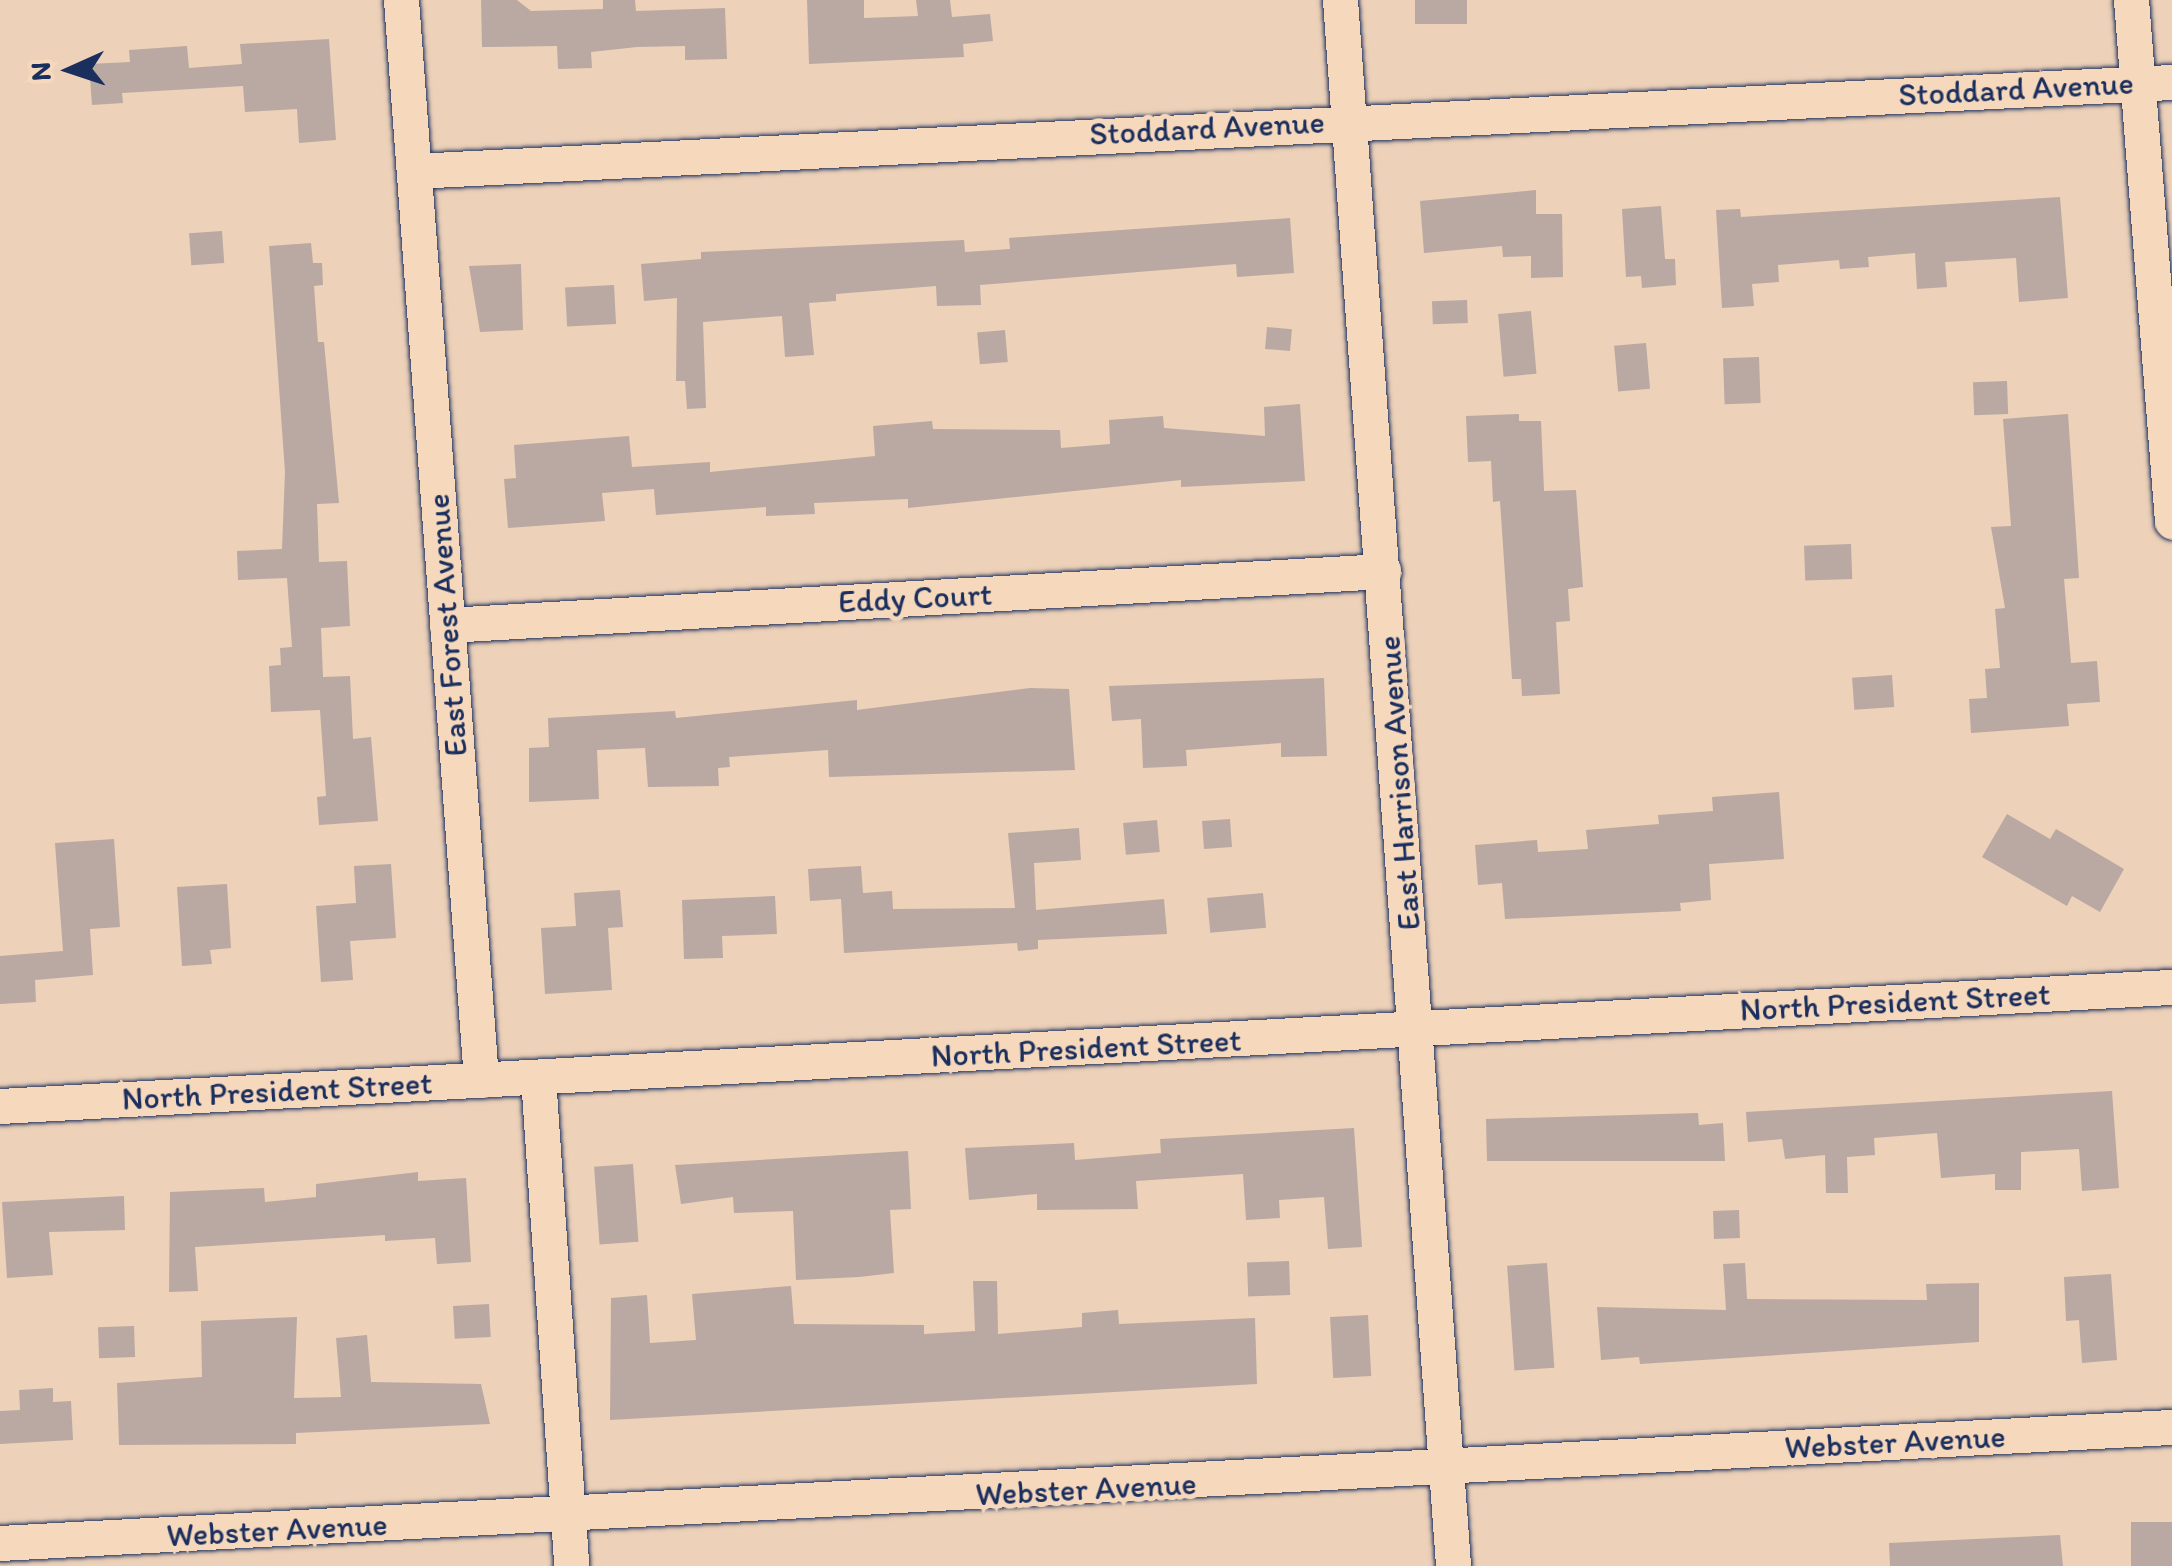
<!DOCTYPE html>
<style>
body{margin:0}
#map{position:relative;width:2172px;height:1566px;overflow:hidden;background:#edd1b8;font-family:Itim,sans-serif}
div>[style]{position:absolute}
[style*='--x']{left:calc(var(--x)*1px);top:calc(var(--y)*1px);width:calc(var(--w)*1px);rotate:calc(var(--a)*1deg)}
.building>*{inset:0;background:#b9a9a2;transform-origin:0 0}
.roads{filter:drop-shadow(0 0 2px #1b2f5e) drop-shadow(0 0 2px #1b2f5e)}
.minor>*{height:35px;margin:-17.5px;padding:0 17.5px;transform-origin:17.5px;border-radius:17.5px;background:#f6d8bc}
span{translate:-50% -50%;white-space:nowrap;text-align:center;line-height:1.15;-webkit-text-stroke:10px #f6d8bc;paint-order:stroke}
.street-label{font-size:32px;color:#1b2f5e}
.north{position:absolute;left:20px;top:20px;width:100px;height:100px;-webkit-text-stroke:8px #f6d8bc;paint-order:stroke;rotate:267deg;font-size:28px;font-weight:700;line-height:40px;text-align:center;color:#1b2f5e}
.north::after{content:'';display:block;margin:auto;width:35px;height:45px;background:#1b2f5e;clip-path:polygon(50% 0,100% 100%,50% 72%,0 100%)}
</style>
<div id="map">
<div class="building">
<div style="clip-path:polygon(481px 0,517px 0,531px 11px,603px 9px,603px 0,635px 0,636px 11px,725px 8px,727px 59px,685px 60px,685px 46px,637px 47px,591px 52px,592px 68px,558px 69px,557px 46px,482px 47px)"></div>
<div style="clip-path:polygon(807px 0,864px 0,864px 18px,918px 16px,916px 0,950px 0,952px 17px,990px 14px,993px 41px,963px 44px,964px 57px,809px 64px)"></div>
<div style="left:1415px;top:0;width:52px;height:24px"></div>
<div style="clip-path:polygon(329px 39px,336px 140px,299px 143px,297px 109px,245px 112px,243px 86px,122px 93px,123px 103px,92px 105px,89px 64px,130px 62px,129px 50px,187px 46px,189px 68px,242px 64px,240px 44px)"></div>
<div style="clip-path:polygon(1536px 190px,1536px 214px,1562px 214px,1563px 277px,1531px 278px,1531px 256px,1503px 257px,1502px 246px,1424px 253px,1420px 201px)"></div>
<div style="clip-path:polygon(2060px 197px,2068px 298px,2019px 302px,2016px 258px,1945px 262px,1947px 287px,1917px 289px,1915px 253px,1868px 257px,1869px 267px,1840px 269px,1839px 260px,1778px 265px,1779px 282px,1752px 284px,1754px 306px,1722px 308px,1716px 210px,1740px 209px,1741px 217px)"></div>
<div style="clip-path:polygon(1661px 206px,1665px 259px,1675px 259px,1676px 285px,1642px 288px,1641px 276px,1626px 277px,1622px 209px)"></div>
<div style="clip-path:polygon(1290px 218px,1294px 273px,1237px 277px,1236px 264px,980px 285px,981px 305px,937px 306px,936px 286px,836px 294px,836px 301px,809px 303px,814px 355px,785px 357px,782px 316px,703px 322px,706px 408px,687px 409px,685px 381px,676px 381px,677px 298px,644px 301px,641px 264px,701px 259px,701px 252px,964px 240px,965px 252px,1010px 249px,1009px 238px)"></div>
<div style="left:222px;top:231px;width:32px;height:33px;rotate:86deg"></div>
<div style="clip-path:polygon(311px 243px,313px 263px,322px 263px,323px 285px,314px 286px,318px 342px,324px 342px,339px 503px,317px 504px,319px 562px,347px 561px,350px 626px,321px 628px,323px 677px,350px 676px,353px 739px,371px 737px,378px 821px,319px 825px,317px 797px,326px 796px,320px 710px,271px 712px,269px 666px,281px 665px,280px 648px,292px 647px,287px 578px,238px 580px,237px 551px,282px 549px,285px 472px,269px 246px)"></div>
<div style="clip-path:polygon(521px 264px,523px 330px,480px 332px,469px 266px)"></div>
<div style="left:614px;top:285px;width:39px;height:49px;rotate:87deg"></div>
<div style="left:1467px;top:300px;width:23px;height:35px;rotate:88deg"></div>
<div style="left:1531px;top:311px;width:63px;height:33px;rotate:85deg"></div>
<div style="left:1267px;top:327px;width:25px;height:22px;rotate:5deg"></div>
<div style="left:1005px;top:330px;width:32px;height:28px;rotate:85deg"></div>
<div style="left:1646px;top:343px;width:46px;height:32px;rotate:85deg"></div>
<div style="left:1759px;top:357px;width:46px;height:36px;rotate:88deg"></div>
<div style="left:2007px;top:381px;width:33px;height:34px;rotate:88deg"></div>
<div style="clip-path:polygon(1300px 404px,1305px 481px,1181px 487px,1181px 480px,908px 508px,908px 499px,814px 503px,815px 514px,766px 516px,766px 507px,656px 515px,654px 489px,602px 493px,605px 521px,508px 528px,504px 479px,516px 478px,514px 445px,629px 436px,632px 467px,710px 462px,710px 472px,875px 456px,873px 426px,932px 421px,933px 429px,1060px 430px,1061px 448px,1110px 444px,1109px 420px,1163px 416px,1164px 428px,1265px 436px,1264px 407px)"></div>
<div style="clip-path:polygon(1519px 414px,1519px 421px,1541px 421px,1544px 491px,1576px 490px,1583px 587px,1568px 589px,1570px 621px,1556px 622px,1560px 694px,1522px 696px,1521px 679px,1512px 679px,1500px 501px,1493px 502px,1491px 461px,1468px 462px,1466px 416px)"></div>
<div style="clip-path:polygon(2068px 414px,2079px 578px,2064px 579px,2071px 663px,2097px 661px,2100px 702px,2067px 704px,2069px 726px,1971px 733px,1969px 699px,1987px 698px,1985px 669px,2000px 668px,1995px 609px,2005px 608px,1991px 527px,2011px 526px,2003px 419px)"></div>
<div style="left:1851px;top:544px;width:35px;height:47px;rotate:88deg"></div>
<div style="left:1892px;top:675px;width:32px;height:40px;rotate:86deg"></div>
<div style="clip-path:polygon(1324px 678px,1327px 756px,1281px 757px,1281px 743px,1186px 750px,1187px 766px,1143px 768px,1141px 719px,1112px 721px,1109px 686px)"></div>
<div style="clip-path:polygon(1030px 688px,1069px 689px,1075px 770px,829px 777px,828px 750px,729px 757px,730px 767px,718px 768px,719px 786px,648px 787px,645px 748px,597px 750px,599px 799px,529px 802px,529px 748px,549px 747px,548px 718px,675px 711px,676px 718px,857px 700px,857px 710px)"></div>
<div style="clip-path:polygon(1779px 792px,1784px 859px,1709px 864px,1711px 900px,1680px 903px,1681px 911px,1505px 919px,1502px 883px,1478px 885px,1475px 845px,1537px 840px,1538px 852px,1588px 849px,1586px 830px,1659px 824px,1658px 815px,1713px 811px,1712px 797px)"></div>
<div style="clip-path:polygon(2007px 814px,2050px 839px,2056px 829px,2124px 869px,2100px 912px,2072px 896px,2067px 906px,1982px 857px)"></div>
<div style="left:1230px;top:819px;width:28px;height:28px;rotate:86deg"></div>
<div style="left:1157px;top:820px;width:32px;height:34px;rotate:85deg"></div>
<div style="clip-path:polygon(1079px 828px,1081px 860px,1034px 863px,1036px 910px,1164px 899px,1167px 934px,1038px 940px,1038px 949px,1018px 951px,1017px 943px,844px 953px,841px 899px,810px 901px,808px 869px,861px 866px,863px 893px,892px 891px,893px 909px,1015px 908px,1008px 833px)"></div>
<div style="clip-path:polygon(114px 839px,120px 927px,90px 929px,93px 975px,35px 980px,36px 1002px,0 1004px,0 956px,63px 951px,55px 843px)"></div>
<div style="clip-path:polygon(391px 864px,396px 938px,350px 941px,353px 980px,321px 982px,316px 906px,356px 903px,354px 866px)"></div>
<div style="clip-path:polygon(227px 884px,231px 948px,210px 950px,212px 964px,182px 966px,177px 887px)"></div>
<div style="clip-path:polygon(620px 890px,623px 927px,608px 928px,612px 990px,545px 994px,541px 928px,576px 926px,574px 893px)"></div>
<div style="left:1263px;top:893px;width:35px;height:56px;rotate:85deg"></div>
<div style="clip-path:polygon(775px 896px,777px 934px,722px 936px,723px 958px,684px 959px,682px 900px)"></div>
<div style="clip-path:polygon(2112px 1091px,2119px 1188px,2082px 1191px,2079px 1149px,2021px 1152px,2021px 1190px,1995px 1190px,1995px 1174px,1941px 1178px,1937px 1133px,1874px 1138px,1875px 1155px,1847px 1157px,1848px 1193px,1826px 1193px,1825px 1155px,1785px 1159px,1782px 1139px,1748px 1142px,1746px 1112px)"></div>
<div style="clip-path:polygon(1698px 1113px,1699px 1125px,1723px 1123px,1725px 1161px,1487px 1161px,1486px 1119px)"></div>
<div style="clip-path:polygon(1354px 1128px,1362px 1247px,1328px 1249px,1324px 1197px,1279px 1200px,1280px 1218px,1246px 1220px,1243px 1174px,1136px 1181px,1138px 1209px,1037px 1210px,1037px 1194px,969px 1200px,965px 1148px,1074px 1143px,1075px 1160px,1161px 1153px,1160px 1139px)"></div>
<div style="clip-path:polygon(908px 1151px,911px 1209px,890px 1210px,894px 1273px,859px 1277px,796px 1280px,793px 1211px,734px 1213px,733px 1197px,681px 1204px,675px 1165px)"></div>
<div style="left:633px;top:1164px;width:78px;height:39px;rotate:86deg"></div>
<div style="clip-path:polygon(418px 1172px,418px 1181px,466px 1178px,471px 1262px,437px 1264px,435px 1238px,385px 1241px,385px 1235px,195px 1247px,198px 1291px,169px 1292px,170px 1192px,264px 1188px,265px 1202px,316px 1197px,316px 1184px)"></div>
<div style="clip-path:polygon(124px 1196px,125px 1230px,49px 1232px,53px 1275px,7px 1278px,2px 1202px)"></div>
<div style="left:1739px;top:1210px;width:28px;height:26px;rotate:88deg"></div>
<div style="left:1289px;top:1261px;width:34px;height:42px;rotate:88deg"></div>
<div style="left:1547px;top:1263px;width:105px;height:40px;rotate:86deg"></div>
<div style="clip-path:polygon(1745px 1263px,1747px 1299px,1927px 1300px,1926px 1284px,1979px 1283px,1979px 1342px,1640px 1364px,1639px 1357px,1601px 1360px,1597px 1307px,1726px 1310px,1723px 1264px)"></div>
<div style="clip-path:polygon(2111px 1274px,2117px 1360px,2082px 1363px,2079px 1320px,2066px 1321px,2064px 1277px)"></div>
<div style="clip-path:polygon(973px 1281px,997px 1281px,998px 1334px,1082px 1327px,1082px 1313px,1118px 1310px,1119px 1324px,1255px 1318px,1257px 1384px,610px 1420px,611px 1298px,647px 1295px,650px 1343px,696px 1340px,692px 1294px,791px 1286px,794px 1324px,924px 1325px,924px 1334px,975px 1331px)"></div>
<div style="left:489px;top:1304px;width:33px;height:36px;rotate:87deg"></div>
<div style="left:1368px;top:1315px;width:61px;height:38px;rotate:87deg"></div>
<div style="clip-path:polygon(297px 1317px,294px 1398px,341px 1397px,336px 1338px,367px 1335px,371px 1382px,481px 1384px,490px 1424px,296px 1433px,296px 1444px,119px 1445px,117px 1383px,202px 1377px,201px 1321px)"></div>
<div style="left:134px;top:1326px;width:31px;height:36px;rotate:88deg"></div>
<div style="clip-path:polygon(53px 1388px,53px 1402px,71px 1401px,73px 1440px,0 1444px,0 1411px,20px 1410px,19px 1390px)"></div>
<div style="left:2172px;top:1522px;width:44px;height:41px;rotate:90deg"></div>
<div style="clip-path:polygon(2060px 1535px,2063px 1566px,1890px 1566px,1889px 1543px)"></div>
</div>
<div class="roads">
<div class="minor">
<div style="--x:401;--y:0;--w:1083;--a:85.76"></div>
<div style="--x:1340;--y:0;--w:1570;--a:85.87"></div>
<div style="--x:2131;--y:0;--w:523;--a:85.5"></div>
<div style="--x:414;--y:171;--w:1760;--a:-2.9"></div>
<div style="--x:447;--y:625;--w:938;--a:-3.3"></div>
<div style="--x:538;--y:1077;--w:490;--a:86.1"></div>
<div style="--x:0;--y:1106;--w:2175;--a:-3.14"></div>
<div style="--x:0;--y:1543;--w:2175;--a:-3.06"></div>
</div>
</div>
<div class="street-label">
<span style="left:2016px;top:89px;rotate:-3deg">Stoddard Avenue</span>
<span style="left:1207px;top:128px;rotate:-3deg">Stoddard Avenue</span>
<span style="left:915px;top:598px;rotate:-3deg">Eddy Court</span>
<span style="left:447px;top:625px;rotate:-94deg">East Forest Avenue</span>
<span style="left:1399px;top:783px;rotate:-94deg">East Harrison Avenue</span>
<span style="left:1895px;top:1002px;rotate:-3deg">North President Street</span>
<span style="left:1086px;top:1048px;rotate:-3deg">North President Street</span>
<span style="left:277px;top:1091px;rotate:-3deg">North President Street</span>
<span style="left:1895px;top:1442px;rotate:-3deg">Webster Avenue</span>
<span style="left:1086px;top:1489px;rotate:-3deg">Webster Avenue</span>
<span style="left:277px;top:1530px;rotate:-3deg">Webster Avenue</span>
</div>
<div class="north">N</div>
</div>
